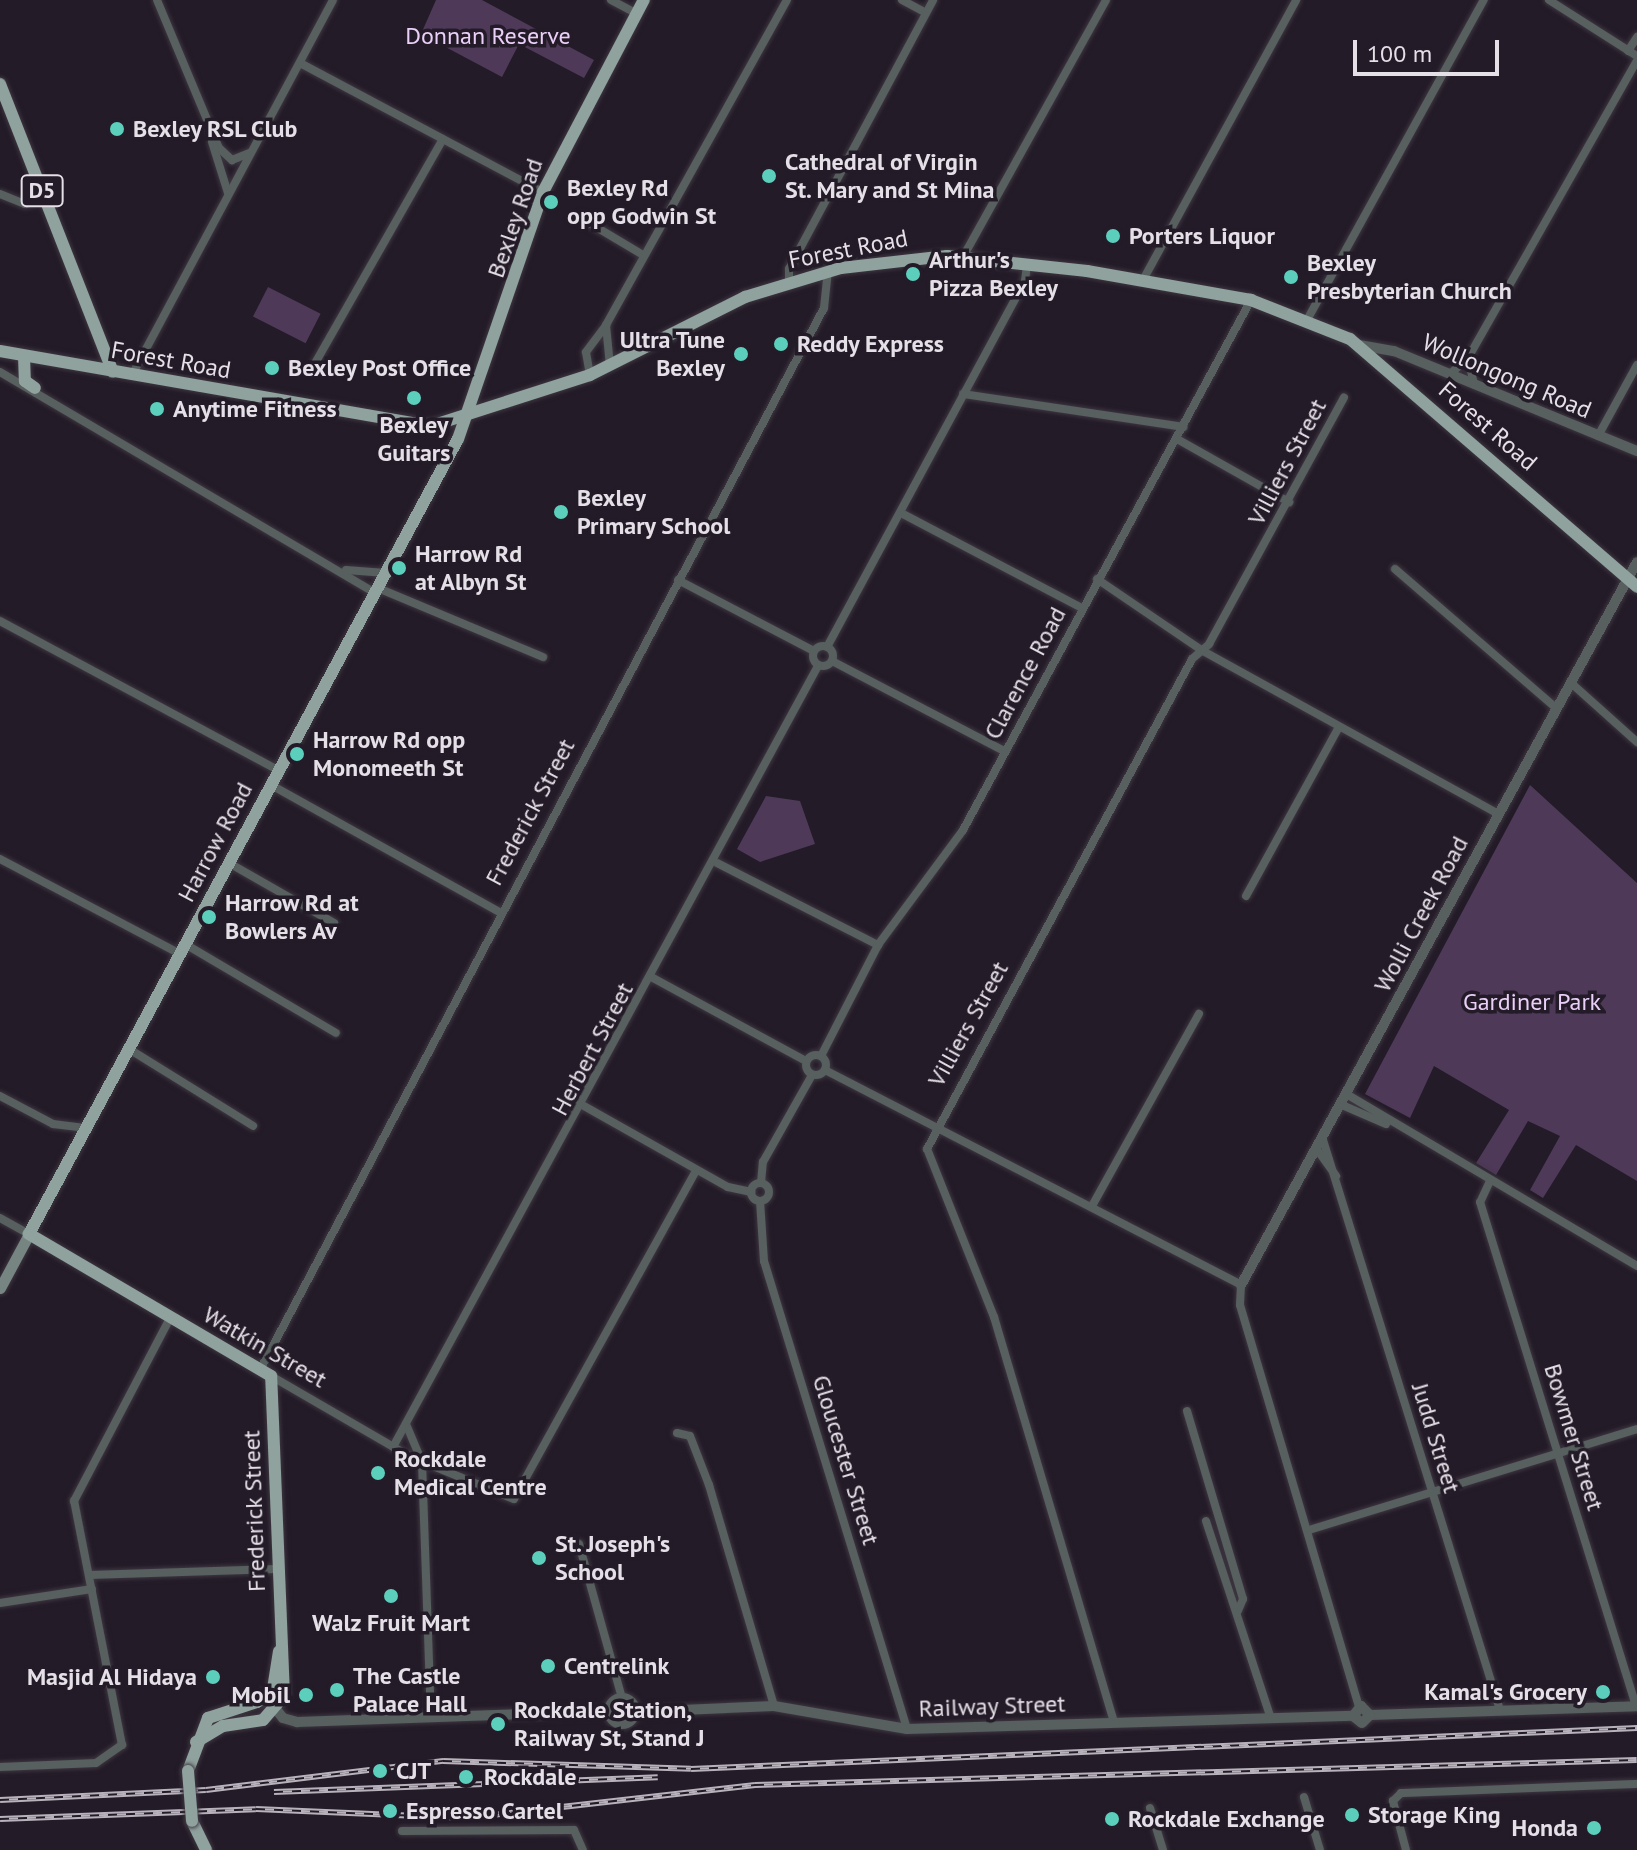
<!DOCTYPE html>
<style>
body{margin:0}
#map{position:relative;width:1637px;height:1850px;overflow:hidden;background:#231b27;font-family:"PT Sans",sans-serif}
div>[style]{position:absolute}
[style*='--x']{left:calc(var(--x)*1px);top:calc(var(--y)*1px);width:calc(var(--w)*1px);rotate:calc(var(--a)*1deg)}
.green>*{inset:0;background:#4e3958;transform-origin:0 0}
.roads{filter:drop-shadow(0 0 2px #3e3742) drop-shadow(0 0 2px #3e3742)}
.minor>*{height:8px;margin:-4px;padding:0 4px;transform-origin:4px;border-radius:4px;background:#57605e}
.minor>.ring{margin:-4px;padding:0;box-sizing:content-box;background:none;border:8px solid #57605e;border-radius:50%}
.tertiary>*{height:10px;margin:-5px;padding:0 5px;transform-origin:5px;border-radius:5px;background:#57605e}
.tertiary>.ring{margin:-5px;padding:0;box-sizing:content-box;background:none;border:10px solid #57605e;border-radius:50%}
.secondary>*{height:11px;margin:-5.5px;padding:0 5.5px;transform-origin:5.5px;border-radius:5.5px;background:#778582}
.primary>*{height:12px;margin:-6px;padding:0 6px;transform-origin:6px;border-radius:6px;background:#90a29e}
.rail>*{height:6px;margin-top:-3px;transform-origin:0;background:repeating-linear-gradient(90deg,#231b27 0 9px,#b7b2bb 0 18px);box-sizing:border-box;border-block:2px solid #b7b2bb}
.bridges{filter:drop-shadow(0 0 2px #3e3742) drop-shadow(0 0 2px #3e3742)}
.primary-bridge>*{height:12px;margin:-6px;padding:0 6px;transform-origin:6px;border-radius:6px;background:#90a29e}
.dots>*{width:22px;height:22px;translate:-50% -50%;box-sizing:border-box;border:4px solid #231b27;border-radius:50%}
span{translate:-50% -50%;white-space:nowrap;text-align:center;line-height:1.15;-webkit-text-stroke:7px #231b27;paint-order:stroke}
.shield-label span{padding:2px 6px;background:#231b27;border:2px solid;border-radius:6px;-webkit-text-stroke-width:0}
.shield-label{font-size:22px;color:#e5e0e8;font-weight:700}
.park-label{font-size:24px;color:#ead0f8}
.poi-label{font-size:24px;color:#e5e0e8;font-weight:700}
.left{translate:0 -50%;text-align:left}
.right{translate:-100% -50%;text-align:right}
.street-label{font-size:24px;color:#e5e0e8}
.scale{position:absolute;left:1353px;top:40px;width:146px;height:36px;box-sizing:border-box;border:4px solid #e5e0e8;border-top:0;padding-left:10px;font-size:24px;line-height:28px;white-space:nowrap;color:#e5e0e8;-webkit-text-stroke:6px #231b27;paint-order:stroke}
</style>
<div id="map">
<div class="green">
<div style="clip-path:polygon(436px 0,482px 0,594px 60px,584px 78px,519px 44px,502px 77px,421px 34px)"></div>
<div style="left:268px;top:287px;width:59px;height:33px;rotate:27deg"></div>
<div style="clip-path:polygon(1530px 785px,1637px 883px,1637px 1181px,1576px 1145px,1543px 1198px,1530px 1190px,1560px 1136px,1528px 1121px,1496px 1175px,1476px 1163px,1509px 1110px,1434px 1066px,1410px 1118px,1365px 1094px)"></div>
<div style="clip-path:polygon(766px 796px,800px 801px,815px 844px,760px 862px,737px 849px)"></div>
</div>
<div class="roads">
<div class="minor">
<div style="--x:157;--y:0;--w:160;--a:67.3"></div>
<div style="--x:219;--y:148;--w:18;--a:43"></div>
<div style="--x:232;--y:160;--w:18;--a:-22"></div>
<div style="--x:611;--y:0;--w:30;--a:28"></div>
<div style="--x:902;--y:0;--w:27;--a:28"></div>
<div style="--x:1549;--y:0;--w:104;--a:32.5"></div>
<div style="--x:1628;--y:51;--w:17;--a:-57"></div>
<div style="--x:300;--y:63;--w:275;--a:28"></div>
<div style="--x:212;--y:142;--w:53;--a:72.6"></div>
<div style="--x:0;--y:194;--w:27;--a:22"></div>
<div style="--x:25;--y:204;--w:20;--a:-11"></div>
<div style="--x:581;--y:218;--w:72;--a:30.8"></div>
<div style="--x:963;--y:257;--w:294;--a:-60.9"></div>
<div style="--x:1143;--y:280;--w:319;--a:-61.3"></div>
<div style="--x:789;--y:283;--w:14;--a:-90"></div>
<div style="--x:789;--y:269;--w:305;--a:-61.8"></div>
<div style="--x:1307;--y:320;--w:366;--a:-61.1"></div>
<div style="--x:1468;--y:358;--w:27;--a:77"></div>
<div style="--x:314;--y:365;--w:260;--a:-60.3"></div>
<div style="--x:610;--y:366;--w:41;--a:-95.6"></div>
<div style="--x:606;--y:325;--w:372;--a:-60.9"></div>
<div style="--x:0;--y:372;--w:435;--a:30.5"></div>
<div style="--x:1451;--y:373;--w:23;--a:-41"></div>
<div style="--x:1468;--y:358;--w:342;--a:-60.4"></div>
<div style="--x:132;--y:375;--w:425;--a:-61.8"></div>
<div style="--x:590;--y:375;--w:23;--a:-100"></div>
<div style="--x:586;--y:352;--w:34;--a:-53"></div>
<div style="--x:963;--y:394;--w:223;--a:8.5"></div>
<div style="--x:1598;--y:436;--w:81;--a:-61.2"></div>
<div style="--x:1177;--y:439;--w:129;--a:29.4"></div>
<div style="--x:901;--y:513;--w:204;--a:27.7"></div>
<div style="--x:1395;--y:569;--w:213;--a:40.8"></div>
<div style="--x:346;--y:570;--w:40;--a:4.3"></div>
<div style="--x:1097;--y:579;--w:128;--a:34.2"></div>
<div style="--x:1203;--y:651;--w:337;--a:28.9"></div>
<div style="--x:678;--y:580;--w:153;--a:27.6"></div>
<div style="--x:378;--y:588;--w:179;--a:22.7"></div>
<div style="--x:0;--y:621;--w:315;--a:28.2"></div>
<div class="ring" style="left:813px;top:646px;width:12px;height:12px"></div>
<div style="--x:827;--y:647;--w:416;--a:-61.6"></div>
<div style="--x:1025;--y:281;--w:17;--a:-83"></div>
<div style="--x:832;--y:661;--w:194;--a:27.6"></div>
<div style="--x:1571;--y:683;--w:89;--a:41.8"></div>
<div style="--x:271;--y:785;--w:263;--a:29.1"></div>
<div style="--x:0;--y:859;--w:204;--a:27.8"></div>
<div style="--x:229;--y:863;--w:121;--a:29.7"></div>
<div style="--x:717;--y:863;--w:181;--a:27"></div>
<div style="--x:1246;--y:896;--w:193;--a:-61.2"></div>
<div style="--x:185;--y:944;--w:175;--a:30.5"></div>
<div style="--x:653;--y:978;--w:174;--a:28.5"></div>
<div style="--x:129;--y:1049;--w:146;--a:31.8"></div>
<div class="ring" style="left:806px;top:1055px;width:12px;height:12px"></div>
<div style="--x:821;--y:1056;--w:125;--a:-62.8"></div>
<div style="--x:878;--y:945;--w:143;--a:-53.5"></div>
<div style="--x:963;--y:830;--w:603;--a:-61.48"></div>
<div style="--x:825;--y:1070;--w:468;--a:27.3"></div>
<div style="--x:1241;--y:1285;--w:20;--a:93"></div>
<div style="--x:1240;--y:1305;--w:418;--a:73.5"></div>
<div style="--x:1348;--y:1095;--w:336;--a:30.6"></div>
<div style="--x:0;--y:1096;--w:60;--a:27.8"></div>
<div style="--x:53;--y:1124;--w:32;--a:7"></div>
<div style="--x:1342;--y:1105;--w:48;--a:23.4"></div>
<div style="--x:584;--y:1106;--w:165;--a:29.4"></div>
<div style="--x:728;--y:1187;--w:24;--a:12"></div>
<div style="--x:1323;--y:1140;--w:597;--a:72.75"></div>
<div style="--x:1318;--y:1151;--w:31;--a:54"></div>
<div style="--x:1490;--y:1181;--w:23;--a:115"></div>
<div style="--x:1480;--y:1202;--w:528;--a:72.8"></div>
<div class="ring" style="left:751px;top:1183px;width:10px;height:10px"></div>
<div style="--x:761;--y:1183;--w:21;--a:-85"></div>
<div style="--x:763;--y:1162;--w:100;--a:-60.6"></div>
<div style="--x:760;--y:1201;--w:60;--a:86.2"></div>
<div style="--x:764;--y:1261;--w:489;--a:73"></div>
<div style="--x:1092;--y:1206;--w:220;--a:-60.9"></div>
<div style="--x:0;--y:1218;--w:33;--a:29"></div>
<div style="--x:260;--y:1370;--w:1202;--a:-62.03"></div>
<div style="--x:824;--y:308;--w:36;--a:-84"></div>
<div style="--x:271;--y:1376;--w:162;--a:30.1"></div>
<div style="--x:411;--y:1457;--w:111;--a:22.2"></div>
<div style="--x:514;--y:1499;--w:376;--a:-61"></div>
<div style="--x:1187;--y:1411;--w:196;--a:73.4"></div>
<div style="--x:1243;--y:1599;--w:13;--a:113"></div>
<div style="--x:406;--y:1424;--w:41;--a:67.2"></div>
<div style="--x:422;--y:1462;--w:253;--a:88"></div>
<div style="--x:677;--y:1433;--w:13;--a:13"></div>
<div style="--x:690;--y:1436;--w:53;--a:68.8"></div>
<div style="--x:709;--y:1485;--w:230;--a:73.6"></div>
<div style="--x:393;--y:1447;--w:889;--a:-61.45"></div>
<div style="--x:1206;--y:1521;--w:205;--a:71.8"></div>
<div style="--x:1309;--y:1530;--w:343;--a:-17.1"></div>
<div style="--x:579;--y:1544;--w:160;--a:74.4"></div>
<div style="--x:89;--y:1575;--w:188;--a:-1.8"></div>
<div style="--x:0;--y:1603;--w:93;--a:-8.7"></div>
<div style="--x:1114;--y:1722;--w:422;--a:-106.5"></div>
<div style="--x:994;--y:1317;--w:181;--a:-111.7"></div>
<div style="--x:927;--y:1149;--w:557;--a:-61.59"></div>
<div style="--x:1192;--y:659;--w:23;--a:-41"></div>
<div style="--x:1209;--y:644;--w:281;--a:-61.3"></div>
<div style="--x:0;--y:1767;--w:96;--a:-2.4"></div>
<div style="--x:96;--y:1763;--w:32;--a:-35"></div>
<div style="--x:122;--y:1745;--w:249;--a:-101.1"></div>
<div style="--x:74;--y:1501;--w:207;--a:-62.3"></div>
<div style="--x:1304;--y:1797;--w:55;--a:73.2"></div>
<div style="--x:1150;--y:1808;--w:44;--a:72.8"></div>
<div style="--x:402;--y:1831;--w:172;--a:-0.3"></div>
<div style="--x:574;--y:1830;--w:22;--a:66"></div>
<div style="--x:1406;--y:1850;--w:51;--a:-104.9"></div>
<div style="--x:1393;--y:1801;--w:11;--a:-45"></div>
<div style="--x:1401;--y:1793;--w:236;--a:-2.2"></div>
</div>
<div class="tertiary">
<div style="--x:1359;--y:345;--w:36;--a:10"></div>
<div style="--x:1394;--y:351;--w:263;--a:22.4"></div>
<div style="--x:1241;--y:1285;--w:824;--a:-61.29"></div>
<div style="--x:266;--y:1697;--w:27;--a:51"></div>
<div style="--x:283;--y:1718;--w:15;--a:16"></div>
<div style="--x:297;--y:1722;--w:312;--a:-2"></div>
<div class="ring" style="left:609px;top:1698px;width:16px;height:16px"></div>
<div style="--x:635;--y:1712;--w:139;--a:-2.5"></div>
<div style="--x:774;--y:1706;--w:135;--a:9.8"></div>
<div style="--x:907;--y:1729;--w:446;--a:-1.7"></div>
<div style="--x:1370;--y:1715;--w:267;--a:-1.9"></div>
<div style="--x:1353;--y:1716;--w:13;--a:-51"></div>
<div style="--x:1361;--y:1706;--w:13;--a:45"></div>
<div style="--x:1353;--y:1716;--w:11;--a:38"></div>
<div style="--x:1362;--y:1723;--w:11;--a:-45"></div>
</div>
<div class="secondary">
<div style="--x:0;--y:1288;--w:61;--a:-61.8"></div>
</div>
<div class="primary">
<div style="--x:0;--y:84;--w:309;--a:68.6"></div>
<div style="--x:0;--y:351;--w:437;--a:9.9"></div>
<div style="--x:431;--y:426;--w:167;--a:-17.8"></div>
<div style="--x:590;--y:375;--w:174;--a:-26.7"></div>
<div style="--x:745;--y:297;--w:100;--a:-16.8"></div>
<div style="--x:841;--y:268;--w:107;--a:-6.5"></div>
<div style="--x:947;--y:256;--w:141;--a:6.1"></div>
<div style="--x:1087;--y:271;--w:167;--a:10"></div>
<div style="--x:1251;--y:300;--w:106;--a:21.5"></div>
<div style="--x:1350;--y:339;--w:379;--a:40.8"></div>
<div style="--x:24;--y:356;--w:25;--a:88"></div>
<div style="--x:25;--y:381;--w:12;--a:35"></div>
<div style="--x:196;--y:1742;--w:31;--a:-31"></div>
<div style="--x:223;--y:1726;--w:40;--a:-8.5"></div>
<div style="--x:263;--y:1720;--w:32;--a:-49"></div>
<div style="--x:284;--y:1696;--w:320;--a:-92.3"></div>
<div style="--x:271;--y:1376;--w:281;--a:-149.6"></div>
<div style="--x:29;--y:1234;--w:903;--a:-61.65"></div>
<div style="--x:458;--y:439;--w:261;--a:-71"></div>
<div style="--x:543;--y:192;--w:217;--a:-62.3"></div>
<div style="--x:188;--y:1771;--w:57;--a:-69.3"></div>
<div style="--x:208;--y:1718;--w:52;--a:-18.1"></div>
<div style="--x:257;--y:1702;--w:21;--a:-39"></div>
<div style="--x:273;--y:1689;--w:38;--a:-81"></div>
<div style="--x:192;--y:1821;--w:32;--a:64"></div>
</div>
</div>
<div class="rail">
<div style="--x:274;--y:1792;--w:384;--a:-2.2"></div>
<div style="--x:0;--y:1800;--w:206;--a:-2.8"></div>
<div style="--x:206;--y:1790;--w:239;--a:-7"></div>
<div style="--x:443;--y:1761;--w:248;--a:1.8"></div>
<div style="--x:691;--y:1769;--w:947;--a:-2.48"></div>
<div style="--x:0;--y:1819;--w:256;--a:-2.2"></div>
<div style="--x:256;--y:1809;--w:209;--a:2.5"></div>
<div style="--x:465;--y:1818;--w:292;--a:-6.5"></div>
<div style="--x:755;--y:1785;--w:882;--a:-1.62"></div>
</div>
<div class="bridges">
<div class="primary-bridge">
<div style="--x:188;--y:1771;--w:50;--a:85.4"></div>
</div>
</div>
<div class="dots">
<div style="left:117px;top:129px;background:#5bcebc"></div>
<div style="left:769px;top:176px;background:#5bcebc"></div>
<div style="left:551px;top:202px;background:#5bcebc"></div>
<div style="left:1113px;top:236px;background:#5bcebc"></div>
<div style="left:913px;top:274px;background:#5bcebc"></div>
<div style="left:1291px;top:277px;background:#5bcebc"></div>
<div style="left:781px;top:344px;background:#5bcebc"></div>
<div style="left:741px;top:354px;background:#5bcebc"></div>
<div style="left:272px;top:368px;background:#5bcebc"></div>
<div style="left:414px;top:398px;background:#5bcebc"></div>
<div style="left:157px;top:409px;background:#5bcebc"></div>
<div style="left:561px;top:512px;background:#5bcebc"></div>
<div style="left:399px;top:568px;background:#5bcebc"></div>
<div style="left:297px;top:754px;background:#5bcebc"></div>
<div style="left:209px;top:917px;background:#5bcebc"></div>
<div style="left:378px;top:1473px;background:#5bcebc"></div>
<div style="left:539px;top:1558px;background:#5bcebc"></div>
<div style="left:391px;top:1596px;background:#5bcebc"></div>
<div style="left:548px;top:1666px;background:#5bcebc"></div>
<div style="left:213px;top:1677px;background:#5bcebc"></div>
<div style="left:337px;top:1690px;background:#5bcebc"></div>
<div style="left:1603px;top:1692px;background:#5bcebc"></div>
<div style="left:306px;top:1695px;background:#5bcebc"></div>
<div style="left:498px;top:1724px;background:#5bcebc"></div>
<div style="left:380px;top:1771px;background:#5bcebc"></div>
<div style="left:466px;top:1777px;background:#5bcebc"></div>
<div style="left:390px;top:1811px;background:#5bcebc"></div>
<div style="left:1352px;top:1815px;background:#5bcebc"></div>
<div style="left:1112px;top:1819px;background:#5bcebc"></div>
<div style="left:1594px;top:1828px;background:#5bcebc"></div>
</div>
<div class="shield-label">
<span style="left:42px;top:191px">D5</span>
</div>
<div class="park-label">
<span style="left:488px;top:36px">Donnan Reserve</span>
<span style="left:1532px;top:1002px">Gardiner Park</span>
</div>
<div class="poi-label">
<span class="left" style="left:133px;top:129px">Bexley RSL Club</span>
<span class="left" style="left:785px;top:176px">Cathedral of Virgin<br>St. Mary and St Mina</span>
<span class="left" style="left:567px;top:202px">Bexley Rd<br>opp Godwin St</span>
<span class="left" style="left:1129px;top:236px">Porters Liquor</span>
<span class="left" style="left:929px;top:274px">Arthur's<br>Pizza Bexley</span>
<span class="left" style="left:1307px;top:277px">Bexley<br>Presbyterian Church</span>
<span class="right" style="left:725px;top:354px">Ultra Tune<br>Bexley</span>
<span class="left" style="left:797px;top:344px">Reddy Express</span>
<span class="left" style="left:288px;top:368px">Bexley Post Office</span>
<span class="left" style="left:173px;top:409px">Anytime Fitness</span>
<span style="left:414px;top:439px">Bexley<br>Guitars</span>
<span class="left" style="left:577px;top:512px">Bexley<br>Primary School</span>
<span class="left" style="left:415px;top:568px">Harrow Rd<br>at Albyn St</span>
<span class="left" style="left:313px;top:754px">Harrow Rd opp<br>Monomeeth St</span>
<span class="left" style="left:225px;top:917px">Harrow Rd at<br>Bowlers Av</span>
<span class="left" style="left:394px;top:1473px">Rockdale<br>Medical Centre</span>
<span class="left" style="left:555px;top:1558px">St. Joseph's<br>School</span>
<span style="left:391px;top:1623px">Walz Fruit Mart</span>
<span class="left" style="left:564px;top:1666px">Centrelink</span>
<span class="left" style="left:353px;top:1690px">The Castle<br>Palace Hall</span>
<span class="right" style="left:197px;top:1677px">Masjid Al Hidaya</span>
<span class="right" style="left:1587px;top:1692px">Kamal's Grocery</span>
<span class="right" style="left:290px;top:1695px">Mobil</span>
<span class="left" style="left:514px;top:1724px">Rockdale Station,<br>Railway St, Stand J</span>
<span class="left" style="left:396px;top:1771px">CJT</span>
<span class="left" style="left:484px;top:1777px">Rockdale</span>
<span class="left" style="left:406px;top:1811px">Espresso Cartel</span>
<span class="left" style="left:1368px;top:1815px">Storage King</span>
<span class="left" style="left:1128px;top:1819px">Rockdale Exchange</span>
<span class="right" style="left:1578px;top:1828px">Honda</span>
</div>
<div class="street-label">
<span style="left:515px;top:218px;rotate:-71deg">Bexley Road</span>
<span style="left:848px;top:249px;rotate:-11deg">Forest Road</span>
<span style="left:171px;top:360px;rotate:10deg">Forest Road</span>
<span style="left:1507px;top:376px;rotate:23deg">Wollongong Road</span>
<span style="left:1488px;top:426px;rotate:41deg">Forest Road</span>
<span style="left:1287px;top:462px;rotate:-62deg">Villiers Street</span>
<span style="left:1025px;top:673px;rotate:-62deg">Clarence Road</span>
<span style="left:530px;top:812px;rotate:-62deg">Frederick Street</span>
<span style="left:215px;top:842px;rotate:-62deg">Harrow Road</span>
<span style="left:1421px;top:914px;rotate:-62deg">Wolli Creek Road</span>
<span style="left:968px;top:1024px;rotate:-61deg">Villiers Street</span>
<span style="left:592px;top:1049px;rotate:-62deg">Herbert Street</span>
<span style="left:265px;top:1347px;rotate:30deg">Watkin Street</span>
<span style="left:1574px;top:1437px;rotate:73deg">Bowmer Street</span>
<span style="left:1436px;top:1438px;rotate:73deg">Judd Street</span>
<span style="left:846px;top:1460px;rotate:73deg">Gloucester Street</span>
<span style="left:254px;top:1511px;rotate:-92deg">Frederick Street</span>
<span style="left:992px;top:1706px;rotate:-2deg">Railway Street</span>
</div>
<div class="scale">100 m</div>
</div>
